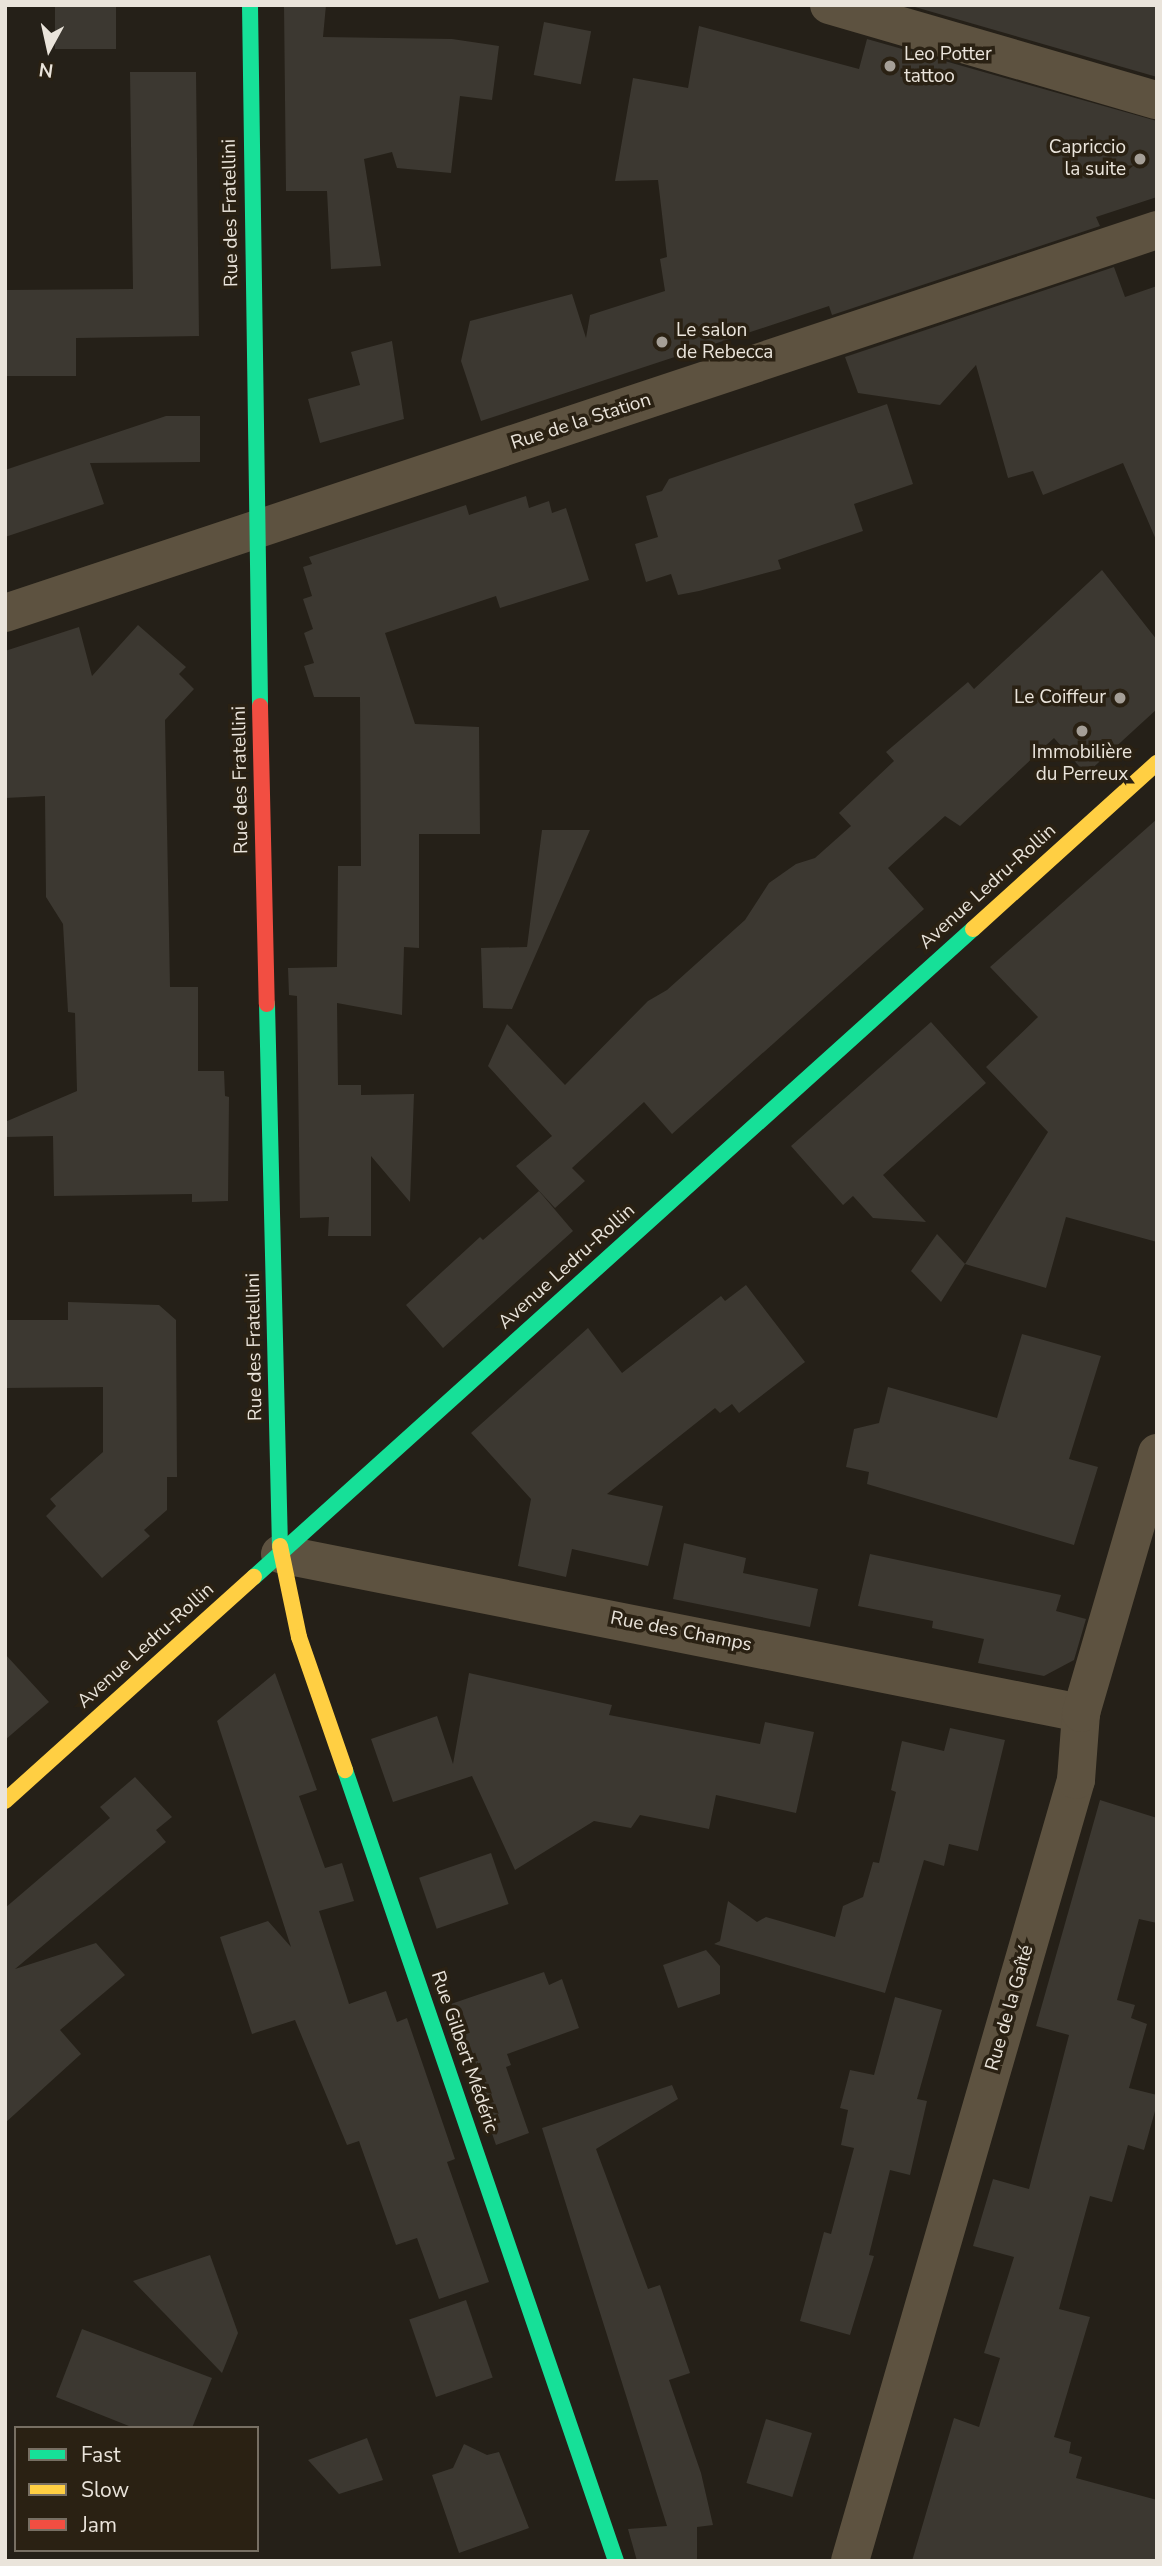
<!DOCTYPE html>
<meta charset="utf-8">
<style>
body{margin:0}
#map{position:relative;width:1162px;height:2566px;overflow:hidden;background:#252018;font-family:"Nunito Sans",sans-serif}
div>[style]{position:absolute}
[style*='--x']{left:calc(var(--x)*1px);top:calc(var(--y)*1px);width:calc(var(--w)*1px);rotate:calc(var(--a)*1deg)}
.building>*{inset:0;background:#3c3831;transform-origin:0 0}
.street>*{height:38px;margin:-19px;padding:0 19px;transform-origin:19px;border-radius:19px;background:#5d5240}
.fast>*{height:16px;margin:-8px;padding:0 8px;transform-origin:8px;border-radius:8px;background:#16e098}
.slow>*{height:16px;margin:-8px;padding:0 8px;transform-origin:8px;border-radius:8px;background:#ffcf43}
.jam>*{height:16px;margin:-8px;padding:0 8px;transform-origin:8px;border-radius:8px;background:#f24e42}
.dots>*{width:19px;height:19px;translate:-50% -50%;box-sizing:border-box;border:4px solid #2a2113;border-radius:50%}
span{translate:-50% -50%;white-space:nowrap;text-align:center;line-height:1.15;-webkit-text-stroke:7px #2a2113;paint-order:stroke}
.poi-label{font-size:19px;color:#eae4db}
.left{translate:0 -50%;text-align:left}
.right{translate:-100% -50%;text-align:right}
.street-label{font-size:19px;color:#eae4db}
.frame{position:absolute;inset:0;border:7px solid #eae4db;pointer-events:none}
.legend{position:absolute;left:14px;top:2426px;width:245px;height:126px;box-sizing:border-box;background:#2a2113;border:2px solid #776f63;margin:0;padding:9px 12px;list-style:none;font-size:21px;color:#eae4db}
.legend li{display:flex;align-items:center;gap:14px;height:35px}
.legend b{width:35px;border:2px solid #776f63}
.north{position:absolute;left:14px;top:14px;width:70px;height:70px;-webkit-text-stroke:5px #2a2113;paint-order:stroke;rotate:188deg;font-size:19px;font-weight:700;line-height:28px;text-align:center;color:#eae4db}
.north::after{content:'';display:block;margin:auto;width:24px;height:32px;background:#eae4db;clip-path:polygon(50% 0,100% 100%,50% 72%,0 100%)}
</style>
<div id="map">
<div class="building">
<div style="left:55px;top:5px;width:61px;height:44px"></div>
<div style="clip-path:polygon(284px 5px,326px 5px,323px 37px,452px 39px,499px 46px,492px 100px,460px 96px,451px 173px,397px 168px,392px 152px,364px 159px,381px 266px,331px 269px,327px 191px,286px 191px)"></div>
<div style="clip-path:polygon(908px 5px,1157px 5px,1157px 77px)"></div>
<div style="left:544px;top:22px;width:48px;height:54px;rotate:11deg"></div>
<div style="clip-path:polygon(699px 26px,859px 69px,867px 39px,1157px 121px,1157px 197px,1096px 217px,1100px 226px,832px 315px,829px 306px,481px 421px,461px 361px,470px 321px,572px 294px,586px 338px,590px 315px,665px 291px,660px 259px,667px 257px,658px 180px,615px 181px,633px 78px,688px 88px)"></div>
<div style="clip-path:polygon(130px 72px,196px 72px,199px 336px,76px 338px,76px 376px,5px 376px,5px 290px,133px 289px)"></div>
<div style="clip-path:polygon(1114px 267px,1125px 297px,1157px 286px,1157px 542px,1123px 463px,1043px 495px,1033px 471px,1008px 478px,976px 365px,940px 405px,858px 393px,845px 357px)"></div>
<div style="clip-path:polygon(392px 341px,404px 419px,320px 443px,308px 399px,360px 385px,351px 352px)"></div>
<div style="clip-path:polygon(887px 404px,913px 484px,854px 504px,863px 531px,778px 560px,781px 569px,699px 591px,678px 595px,671px 574px,646px 582px,635px 544px,658px 537px,646px 496px,662px 491px,669px 479px)"></div>
<div style="clip-path:polygon(166px 416px,200px 416px,200px 462px,90px 463px,104px 504px,5px 537px,5px 470px)"></div>
<div style="clip-path:polygon(526px 496px,529px 508px,549px 501px,552px 513px,566px 508px,589px 580px,500px 608px,496px 596px,385px 633px,415px 724px,479px 727px,480px 834px,419px 834px,419px 948px,404px 947px,402px 1015px,337px 1003px,338px 1085px,361px 1085px,361px 1095px,414px 1094px,410px 1202px,371px 1156px,371px 1236px,328px 1236px,329px 1217px,300px 1218px,297px 996px,289px 995px,288px 968px,337px 967px,338px 866px,361px 866px,360px 697px,314px 697px,304px 666px,314px 663px,304px 633px,313px 629px,303px 599px,312px 596px,303px 567px,312px 564px,309px 557px,466px 505px,469px 515px)"></div>
<div style="clip-path:polygon(1102px 570px,1157px 640px,1157px 709px,1086px 774px,1054px 738px,960px 826px,945px 816px,888px 868px,924px 909px,672px 1134px,644px 1102px,572px 1168px,585px 1181px,555px 1208px,516px 1166px,552px 1136px,488px 1066px,507px 1024px,565px 1085px,648px 1001px,667px 990px,745px 920px,769px 883px,796px 864px,815px 858px,851px 826px,839px 813px,894px 761px,886px 752px,968px 682px,974px 689px)"></div>
<div style="clip-path:polygon(138px 625px,186px 667px,179px 674px,194px 689px,165px 720px,170px 987px,198px 987px,198px 1071px,224px 1071px,225px 1096px,229px 1097px,228px 1201px,192px 1202px,192px 1194px,54px 1196px,53px 1136px,5px 1137px,5px 1122px,77px 1091px,75px 1013px,68px 1012px,63px 924px,46px 897px,45px 796px,5px 798px,5px 651px,79px 627px,92px 676px)"></div>
<div style="clip-path:polygon(1157px 819px,1157px 1242px,1066px 1217px,1046px 1288px,965px 1264px,1048px 1132px,986px 1067px,1038px 1017px,990px 967px)"></div>
<div style="clip-path:polygon(542px 830px,590px 830px,512px 1009px,483px 1008px,481px 948px,527px 947px)"></div>
<div style="clip-path:polygon(931px 1022px,986px 1083px,883px 1175px,926px 1222px,873px 1218px,853px 1196px,843px 1205px,791px 1146px)"></div>
<div style="clip-path:polygon(539px 1191px,573px 1231px,443px 1348px,406px 1305px,480px 1237px,483px 1240px)"></div>
<div style="clip-path:polygon(937px 1234px,965px 1264px,941px 1302px,911px 1271px)"></div>
<div style="clip-path:polygon(746px 1285px,805px 1362px,739px 1413px,732px 1404px,720px 1413px,715px 1408px,607px 1494px,663px 1506px,648px 1566px,572px 1549px,566px 1577px,518px 1566px,531px 1499px,471px 1433px,588px 1328px,622px 1373px,721px 1296px,725px 1301px)"></div>
<div style="clip-path:polygon(68px 1302px,159px 1305px,176px 1320px,177px 1477px,167px 1477px,167px 1510px,144px 1530px,150px 1536px,102px 1578px,46px 1516px,56px 1506px,50px 1499px,103px 1452px,103px 1387px,5px 1388px,5px 1320px,68px 1320px)"></div>
<div style="clip-path:polygon(1022px 1334px,1101px 1356px,1069px 1459px,1098px 1467px,1074px 1545px,867px 1484px,869px 1472px,846px 1467px,854px 1429px,879px 1423px,888px 1387px,997px 1418px)"></div>
<div style="clip-path:polygon(684px 1543px,746px 1558px,743px 1573px,818px 1589px,810px 1627px,673px 1599px)"></div>
<div style="clip-path:polygon(870px 1554px,1061px 1595px,1056px 1611px,1086px 1619px,1074px 1660px,1044px 1676px,978px 1663px,984px 1639px,932px 1628px,933px 1621px,858px 1606px)"></div>
<div style="clip-path:polygon(5px 1654px,49px 1702px,5px 1740px)"></div>
<div style="clip-path:polygon(275px 1673px,317px 1790px,299px 1796px,325px 1868px,342px 1863px,354px 1901px,319px 1911px,349px 2004px,386px 1991px,397px 2022px,407px 2018px,455px 2159px,447px 2162px,489px 2282px,439px 2299px,417px 2238px,396px 2245px,359px 2141px,347px 2145px,295px 2020px,252px 2034px,220px 1937px,268px 1921px,291px 1947px,217px 1721px)"></div>
<div style="clip-path:polygon(469px 1673px,612px 1705px,609px 1715px,760px 1744px,765px 1722px,814px 1732px,796px 1813px,716px 1795px,709px 1829px,640px 1815px,631px 1828px,594px 1821px,515px 1870px,472px 1776px,393px 1802px,371px 1739px,437px 1716px,453px 1764px)"></div>
<div style="clip-path:polygon(950px 1728px,1005px 1740px,978px 1851px,949px 1844px,944px 1866px,924px 1860px,885px 1993px,714px 1944px,720px 1941px,728px 1901px,757px 1922px,766px 1917px,835px 1937px,843px 1906px,863px 1897px,873px 1862px,879px 1863px,896px 1792px,891px 1790px,902px 1741px,944px 1751px)"></div>
<div style="clip-path:polygon(135px 1777px,172px 1817px,156px 1830px,166px 1842px,15px 1969px,96px 1943px,125px 1975px,60px 2030px,81px 2054px,5px 2123px,5px 1908px,110px 1818px,100px 1807px)"></div>
<div style="clip-path:polygon(1100px 1800px,1157px 1818px,1157px 1923px,1139px 1919px,1117px 2000px,1135px 2005px,1131px 2018px,1147px 2024px,1129px 2088px,1157px 2095px,1157px 2104px,1144px 2150px,1128px 2145px,1112px 2202px,1090px 2196px,1059px 2309px,1090px 2317px,1054px 2437px,1071px 2442px,1069px 2453px,1082px 2457px,1076px 2478px,1157px 2500px,1157px 2561px,912px 2561px,954px 2418px,979px 2427px,1000px 2358px,984px 2353px,1014px 2257px,973px 2246px,993px 2179px,1029px 2189px,1069px 2035px,1036px 2026px)"></div>
<div style="left:491px;top:1853px;width:54px;height:76px;rotate:71deg"></div>
<div style="clip-path:polygon(706px 1950px,720px 1966px,720px 1994px,678px 2008px,663px 1965px)"></div>
<div style="clip-path:polygon(544px 1972px,549px 1985px,562px 1979px,579px 2028px,507px 2054px,511px 2065px,506px 2067px,529px 2133px,496px 2145px,448px 2005px)"></div>
<div style="clip-path:polygon(895px 1997px,942px 2010px,917px 2099px,927px 2101px,910px 2175px,890px 2170px,869px 2255px,874px 2256px,850px 2335px,800px 2321px,824px 2232px,831px 2234px,854px 2148px,841px 2145px,848px 2110px,840px 2108px,850px 2070px,874px 2075px)"></div>
<div style="clip-path:polygon(672px 2085px,678px 2099px,596px 2149px,648px 2289px,660px 2285px,690px 2373px,669px 2380px,701px 2473px,713px 2525px,697px 2527px,697px 2561px,637px 2561px,628px 2529px,667px 2526px,542px 2128px)"></div>
<div style="clip-path:polygon(210px 2255px,238px 2333px,222px 2373px,133px 2281px)"></div>
<div style="left:466px;top:2300px;width:82px;height:60px;rotate:71deg"></div>
<div style="clip-path:polygon(82px 2329px,212px 2378px,192px 2428px,134px 2428px,56px 2397px)"></div>
<div style="left:766px;top:2419px;width:48px;height:67px;rotate:17deg"></div>
<div style="clip-path:polygon(367px 2438px,383px 2480px,339px 2494px,308px 2460px)"></div>
<div style="clip-path:polygon(464px 2444px,487px 2455px,499px 2452px,529px 2528px,459px 2553px,432px 2475px,453px 2468px)"></div>
</div>
<div class="street">
<div style="--x:829;--y:5;--w:341;--a:16.2"></div>
<div style="--x:5;--y:613;--w:1214;--a:-18.39"></div>
<div style="--x:280;--y:1554;--w:817;--a:11.23"></div>
<div style="--x:850;--y:2561;--w:813;--a:-73.86"></div>
<div style="--x:1076;--y:1780;--w:67;--a:-85.7"></div>
<div style="--x:1081;--y:1713;--w:271;--a:-73.7"></div>
</div>
<div class="fast">
<div style="--x:250;--y:5;--w:701;--a:89.18"></div>
<div style="--x:267;--y:1004;--w:542;--a:88.63"></div>
<div style="--x:254;--y:1577;--w:968;--a:-42.03"></div>
<div style="--x:345;--y:1770;--w:836;--a:71.09"></div>
</div>
<div class="slow">
<div style="--x:973;--y:929;--w:248;--a:-42.1"></div>
<div style="--x:280;--y:1546;--w:93;--a:78.2"></div>
<div style="--x:299;--y:1637;--w:141;--a:70.9"></div>
<div style="--x:5;--y:1801;--w:335;--a:-42"></div>
</div>
<div class="jam">
<div style="--x:260;--y:706;--w:298;--a:88.7"></div>
</div>
<div class="dots">
<div style="left:890px;top:66px;background:#a59f97"></div>
<div style="left:1140px;top:159px;background:#a59f97"></div>
<div style="left:662px;top:342px;background:#a59f97"></div>
<div style="left:1120px;top:698px;background:#a59f97"></div>
<div style="left:1082px;top:731px;background:#a59f97"></div>
</div>
<div class="poi-label">
<span class="left" style="left:904px;top:66px">Leo Potter<br>tattoo</span>
<span class="right" style="left:1126px;top:159px">Capriccio<br>la suite</span>
<span class="left" style="left:676px;top:342px">Le salon<br>de Rebecca</span>
<span class="right" style="left:1106px;top:698px">Le Coiffeur</span>
<span style="left:1082px;top:764px">Immobilière<br>du Perreux</span>
</div>
<div class="street-label">
<span style="left:231px;top:213px;rotate:-91deg">Rue des Fratellini</span>
<span style="left:581px;top:422px;rotate:-18deg">Rue de la Station</span>
<span style="left:241px;top:780px;rotate:-91deg">Rue des Fratellini</span>
<span style="left:988px;top:887px;rotate:-42deg">Avenue Ledru-Rollin</span>
<span style="left:567px;top:1267px;rotate:-42deg">Avenue Ledru-Rollin</span>
<span style="left:255px;top:1347px;rotate:-91deg">Rue des Fratellini</span>
<span style="left:681px;top:1632px;rotate:11deg">Rue des Champs</span>
<span style="left:146px;top:1646px;rotate:-42deg">Avenue Ledru-Rollin</span>
<span style="left:1010px;top:2008px;rotate:-74deg">Rue de la Gaîté</span>
<span style="left:464px;top:2052px;rotate:71deg">Rue Gilbert Médéric</span>
</div>
<div class="frame"></div>
<ul class="legend">
<li><b style="height:9px;background:#16e098"></b>Fast</li>
<li><b style="height:9px;background:#ffcf43"></b>Slow</li>
<li><b style="height:9px;background:#f24e42"></b>Jam</li>
</ul>
<div class="north">N</div>
</div>
